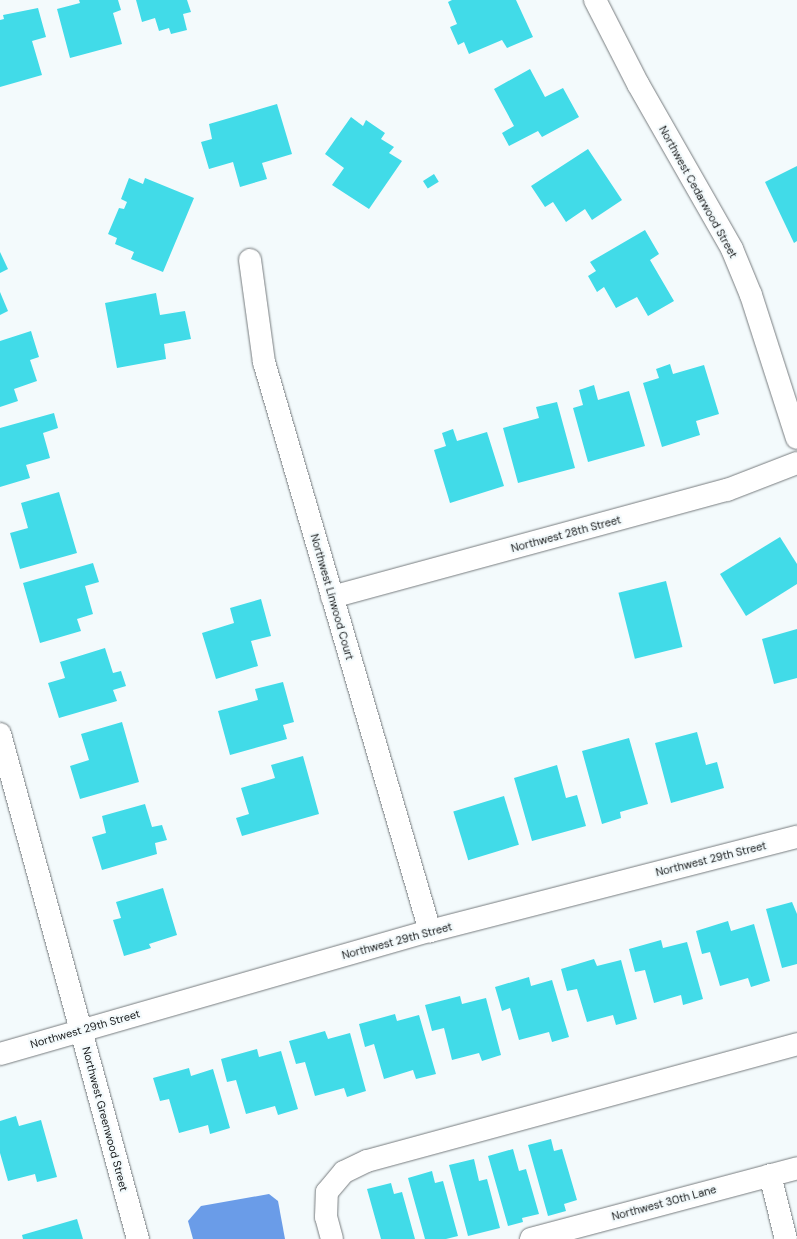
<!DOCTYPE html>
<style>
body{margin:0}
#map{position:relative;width:797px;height:1239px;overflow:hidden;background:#f3fafc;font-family:"DM Sans",sans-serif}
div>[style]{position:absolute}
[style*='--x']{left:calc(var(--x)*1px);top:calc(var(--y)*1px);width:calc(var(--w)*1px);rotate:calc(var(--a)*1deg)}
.water>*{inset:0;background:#6a9ce8}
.building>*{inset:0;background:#41dbe8;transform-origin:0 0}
.roads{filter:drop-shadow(0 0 1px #777c7f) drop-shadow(0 0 1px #777c7f)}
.minor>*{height:22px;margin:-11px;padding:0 11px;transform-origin:11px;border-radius:11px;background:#fff}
span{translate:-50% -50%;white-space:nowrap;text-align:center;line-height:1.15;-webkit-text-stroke:4px #f3fafc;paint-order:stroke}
.street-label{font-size:11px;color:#161819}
</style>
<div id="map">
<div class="water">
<div style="clip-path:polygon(269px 1194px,278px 1201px,285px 1239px,193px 1239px,188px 1221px,201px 1206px)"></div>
</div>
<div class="building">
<div style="clip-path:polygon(79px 0,118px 0,121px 10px,113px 13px,122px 44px,70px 58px,57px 9px,80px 3px)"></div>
<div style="clip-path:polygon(136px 0,187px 0,191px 12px,183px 14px,187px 30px,171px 34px,169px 28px,159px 31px,155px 18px,142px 22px)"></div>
<div style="clip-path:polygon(452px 0,516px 0,533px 37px,507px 48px,502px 40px,469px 54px,464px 42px,458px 45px,450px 27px,457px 24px,448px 2px)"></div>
<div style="clip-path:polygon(38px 8px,46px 37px,32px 41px,42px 75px,0 87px,0 20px,4px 19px,3px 15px)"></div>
<div style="clip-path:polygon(530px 69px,545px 97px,563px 88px,579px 117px,542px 137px,538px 131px,509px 146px,502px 133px,514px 126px,494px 89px)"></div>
<div style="clip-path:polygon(277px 104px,292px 154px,262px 163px,267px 179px,240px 187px,233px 162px,209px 169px,201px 142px,212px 139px,209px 124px)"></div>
<div style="clip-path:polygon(351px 117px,363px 126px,366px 120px,385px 133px,381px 139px,394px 147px,389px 153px,402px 161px,369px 209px,332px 185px,344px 168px,325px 154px)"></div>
<div style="clip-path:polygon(588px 149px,622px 200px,592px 220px,585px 209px,566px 222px,553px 202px,545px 207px,531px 186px)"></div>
<div style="clip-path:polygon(797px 166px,797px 241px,794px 243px,765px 182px)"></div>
<div style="left:434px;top:174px;width:9px;height:13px;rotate:58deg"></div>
<div style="clip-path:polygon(129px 178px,143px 184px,145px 178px,194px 198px,163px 272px,131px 259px,134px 252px,115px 244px,117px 238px,108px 234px,119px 208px,124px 209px,127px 202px,121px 199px)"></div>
<div style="clip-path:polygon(645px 230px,659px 254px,650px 260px,674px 301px,648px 316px,637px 297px,616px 308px,604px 287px,597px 292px,588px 276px,596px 271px,590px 262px)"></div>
<div style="clip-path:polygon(0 252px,8px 269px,0 273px)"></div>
<div style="clip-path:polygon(0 292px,8px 311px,0 315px)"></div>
<div style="clip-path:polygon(156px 293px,160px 315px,185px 311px,191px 339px,164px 344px,166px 359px,117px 368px,105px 303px)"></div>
<div style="clip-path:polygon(31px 331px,39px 357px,30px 360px,37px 381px,14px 389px,18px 401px,0 407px,0 341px)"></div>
<div style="clip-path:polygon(670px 364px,673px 374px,704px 365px,719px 414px,696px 421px,700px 435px,662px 447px,643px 383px,659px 378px,656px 369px)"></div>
<div style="clip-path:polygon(594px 385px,598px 400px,629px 391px,645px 446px,588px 462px,573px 408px,583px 405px,579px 390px)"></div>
<div style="clip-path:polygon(557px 402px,575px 468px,518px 483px,503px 428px,539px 418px,536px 407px)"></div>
<div style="clip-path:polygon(54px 413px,58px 428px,43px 433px,50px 458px,26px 465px,30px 478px,0 487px,0 428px)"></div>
<div style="clip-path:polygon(453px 429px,457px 441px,487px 432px,504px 486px,450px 503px,434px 450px,446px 446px,442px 433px)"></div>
<div style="clip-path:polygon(59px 492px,77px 553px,20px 569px,10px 533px,28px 528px,21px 503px)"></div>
<div style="clip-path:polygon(780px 537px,797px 564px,797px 584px,746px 616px,720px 574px)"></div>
<div style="clip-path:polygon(93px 563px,99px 582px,85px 586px,93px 614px,77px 619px,81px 631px,40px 643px,23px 583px)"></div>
<div style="left:666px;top:581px;width:68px;height:49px;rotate:76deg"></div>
<div style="clip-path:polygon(261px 599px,271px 636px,251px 641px,258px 666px,216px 679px,202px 633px,234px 623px,230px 608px)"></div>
<div style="clip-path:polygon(797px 629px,797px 678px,774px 684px,762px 639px)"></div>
<div style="clip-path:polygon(105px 648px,113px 673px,121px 671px,126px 686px,113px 690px,117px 701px,59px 718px,48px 683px,65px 678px,60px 662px)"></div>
<div style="clip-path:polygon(283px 682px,294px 722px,283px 725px,287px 739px,230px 755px,218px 711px,258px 700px,255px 689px)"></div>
<div style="clip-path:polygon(122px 722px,139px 782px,80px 799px,70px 766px,89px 760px,81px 734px)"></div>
<div style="clip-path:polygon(697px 732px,706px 765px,717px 762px,724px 788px,671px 803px,655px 743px)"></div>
<div style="clip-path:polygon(629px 738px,648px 804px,620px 812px,621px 818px,602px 824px,582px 751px)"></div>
<div style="clip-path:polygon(303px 756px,319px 814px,242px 836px,236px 818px,249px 814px,241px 788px,275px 778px,271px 765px)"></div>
<div style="clip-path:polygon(557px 765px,566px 798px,577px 795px,586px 826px,532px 841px,514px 778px)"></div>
<div style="left:504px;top:796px;width:51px;height:53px;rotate:73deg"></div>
<div style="clip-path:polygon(145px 804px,152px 827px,162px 825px,167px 840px,155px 843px,157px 854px,102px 870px,92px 837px,106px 833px,102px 816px)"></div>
<div style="clip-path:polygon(163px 888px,177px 935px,149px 944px,151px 948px,124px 956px,113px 920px,121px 918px,116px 902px)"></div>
<div style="clip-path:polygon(792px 902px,797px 914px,797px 964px,782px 968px,766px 909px)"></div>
<div style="clip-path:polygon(728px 921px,731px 931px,754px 924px,770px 981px,751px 987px,748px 978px,720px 986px,710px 952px,702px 954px,696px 931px)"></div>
<div style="clip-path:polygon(661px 940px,663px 948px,687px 942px,703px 999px,683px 1005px,681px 995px,654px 1003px,645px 970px,635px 972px,629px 949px)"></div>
<div style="clip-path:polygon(594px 959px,597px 966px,621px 960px,637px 1019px,616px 1025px,613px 1015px,587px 1022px,577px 989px,567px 991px,561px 969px)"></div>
<div style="clip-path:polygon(529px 977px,531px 986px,552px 980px,569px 1037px,552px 1042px,549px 1032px,519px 1040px,510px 1008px,502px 1011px,495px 987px)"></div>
<div style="clip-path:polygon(460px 996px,462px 1004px,486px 998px,501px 1055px,482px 1061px,479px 1053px,452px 1060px,444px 1028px,432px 1031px,425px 1005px)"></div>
<div style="clip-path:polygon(395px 1014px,397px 1021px,419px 1015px,436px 1074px,416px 1079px,413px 1070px,384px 1079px,374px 1044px,365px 1047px,359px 1024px)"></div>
<div style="clip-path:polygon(325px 1031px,328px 1039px,350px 1033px,366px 1091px,347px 1097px,344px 1088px,315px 1096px,305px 1062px,296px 1064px,289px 1041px)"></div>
<div style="clip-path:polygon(257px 1049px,259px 1057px,281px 1051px,298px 1109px,278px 1115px,275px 1106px,246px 1114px,236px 1080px,227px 1082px,221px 1059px)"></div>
<div style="clip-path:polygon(189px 1068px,191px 1076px,213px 1069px,230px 1128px,210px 1134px,208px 1125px,179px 1133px,169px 1099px,160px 1101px,153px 1078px)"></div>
<div style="clip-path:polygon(16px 1116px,19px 1126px,41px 1120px,57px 1177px,37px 1182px,35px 1174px,8px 1181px,0 1153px,0 1121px)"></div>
<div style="clip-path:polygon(551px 1139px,554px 1151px,562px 1149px,577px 1200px,564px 1204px,566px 1211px,548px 1216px,528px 1145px)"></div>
<div style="clip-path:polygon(513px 1149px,519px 1171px,526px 1169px,539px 1214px,522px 1218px,523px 1222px,508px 1226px,488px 1156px)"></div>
<div style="clip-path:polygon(474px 1159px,479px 1181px,487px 1179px,500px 1228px,468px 1236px,449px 1165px)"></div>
<div style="clip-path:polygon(432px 1171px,435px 1183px,443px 1181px,458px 1236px,446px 1239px,425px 1239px,408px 1178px)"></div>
<div style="clip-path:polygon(391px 1183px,394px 1194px,402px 1192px,415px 1239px,381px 1239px,367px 1189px)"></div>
<div style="clip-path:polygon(77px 1219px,83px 1239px,23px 1239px,22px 1235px)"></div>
</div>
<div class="roads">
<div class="minor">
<div style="--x:595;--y:0;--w:94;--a:62.9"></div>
<div style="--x:638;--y:84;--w:190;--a:60.3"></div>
<div style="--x:732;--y:249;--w:50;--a:67.6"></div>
<div style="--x:751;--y:295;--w:150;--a:72.2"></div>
<div style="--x:250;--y:260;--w:103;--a:82.2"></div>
<div style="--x:264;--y:362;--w:593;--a:73.74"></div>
<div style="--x:332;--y:597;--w:409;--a:-15.2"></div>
<div style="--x:727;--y:490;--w:75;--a:-21.1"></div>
<div style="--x:0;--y:734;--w:524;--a:74.72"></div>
<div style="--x:0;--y:1054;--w:447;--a:-16"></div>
<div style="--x:430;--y:931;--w:379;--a:-14.4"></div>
<div style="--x:770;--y:1175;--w:66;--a:76"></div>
<div style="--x:332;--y:1239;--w:23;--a:-105"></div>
<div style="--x:326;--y:1217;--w:25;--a:-88"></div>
<div style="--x:327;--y:1192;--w:26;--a:-50"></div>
<div style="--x:344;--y:1172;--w:25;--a:-26"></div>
<div style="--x:367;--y:1161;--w:446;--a:-15.2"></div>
<div style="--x:531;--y:1239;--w:275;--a:-14.9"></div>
</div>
</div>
<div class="street-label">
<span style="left:698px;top:192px;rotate:61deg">Northwest Cedarwood Street</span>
<span style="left:566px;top:534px;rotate:-15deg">Northwest 28th Street</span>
<span style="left:332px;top:597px;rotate:74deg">Northwest Linwood Court</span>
<span style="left:711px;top:859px;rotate:-14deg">Northwest 29th Street</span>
<span style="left:397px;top:941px;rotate:-15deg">Northwest 29th Street</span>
<span style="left:85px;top:1029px;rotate:-16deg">Northwest 29th Street</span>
<span style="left:105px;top:1119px;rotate:75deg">Northwest Greenwood Street</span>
<span style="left:664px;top:1203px;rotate:-15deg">Northwest 30th Lane</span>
</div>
</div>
